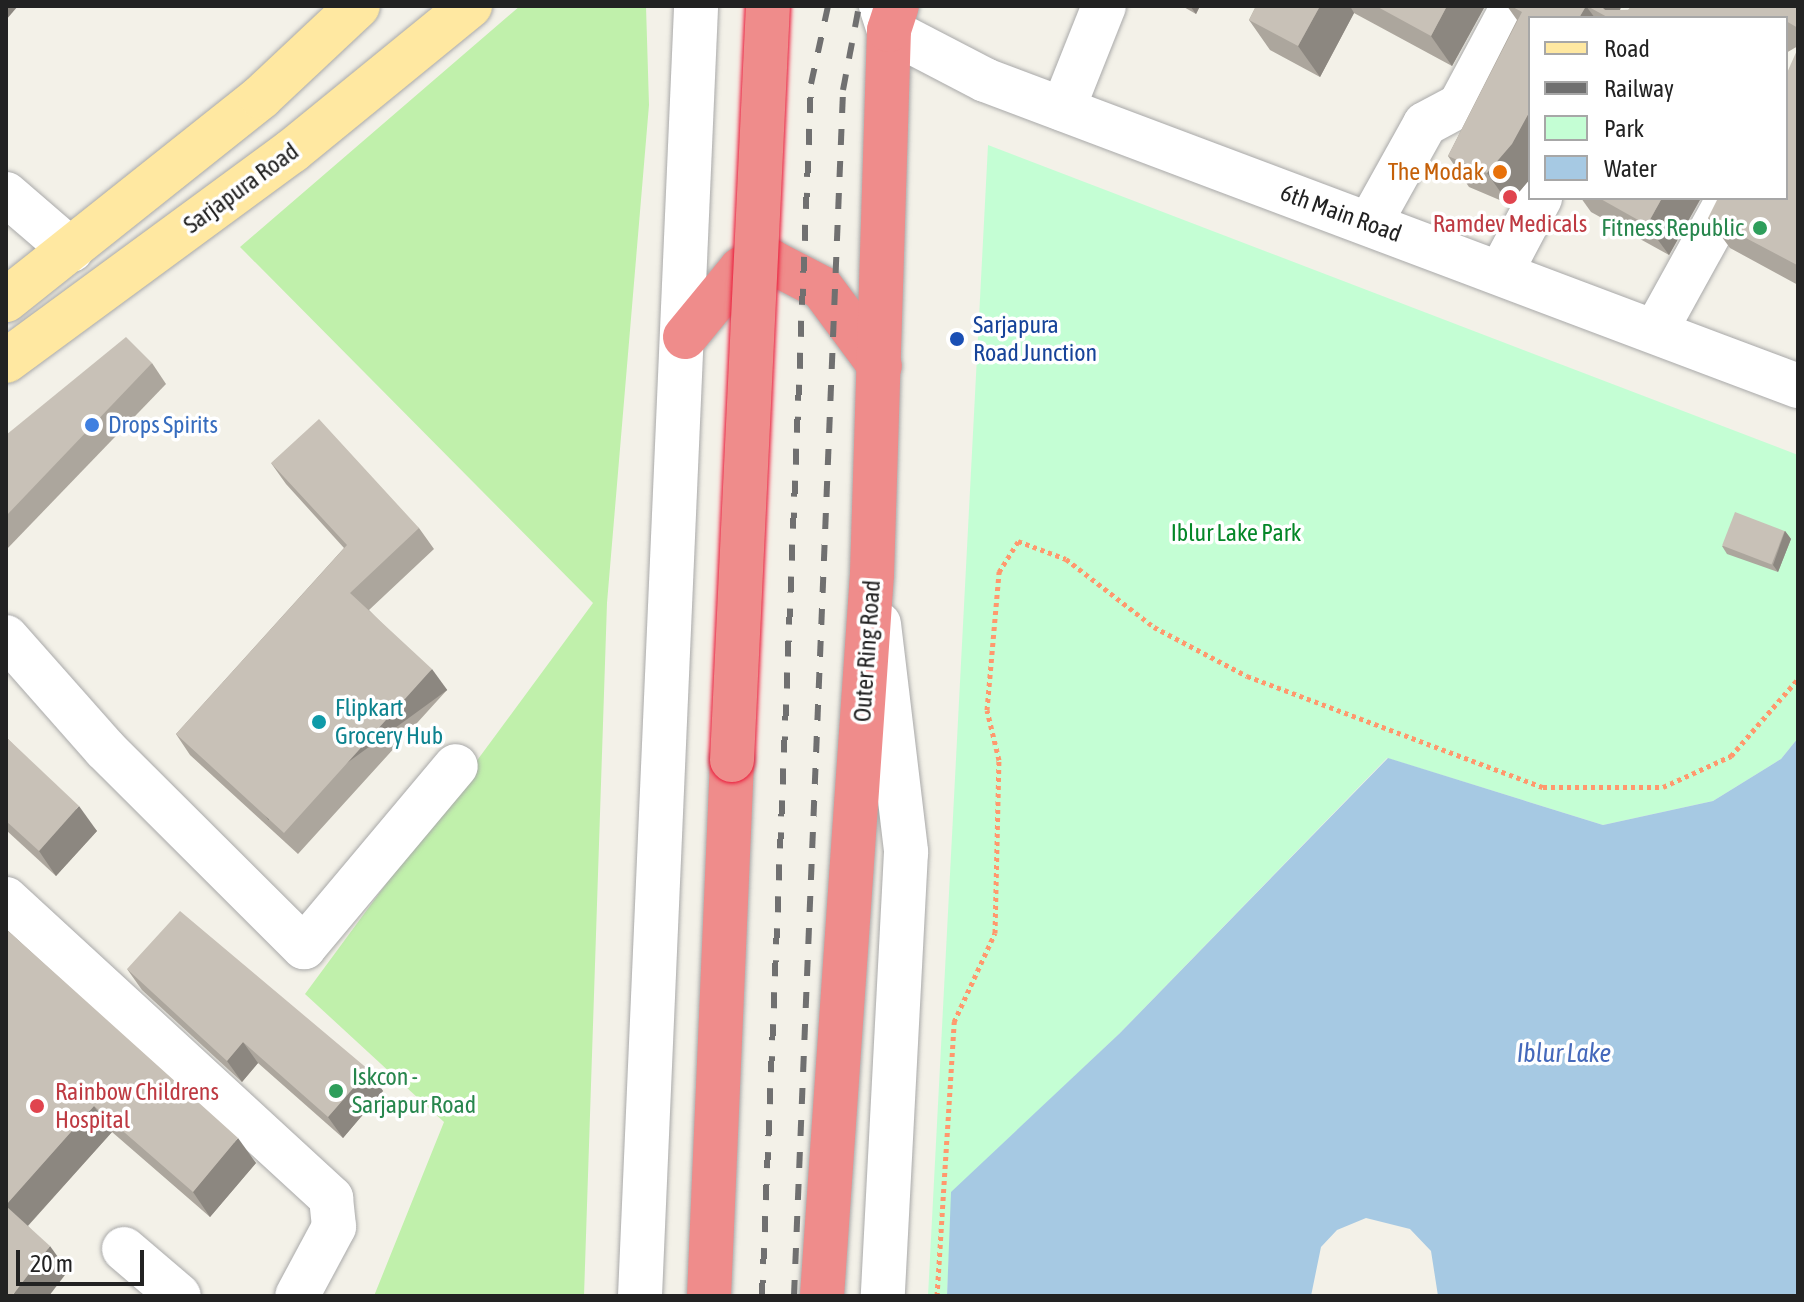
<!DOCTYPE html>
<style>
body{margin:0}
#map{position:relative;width:1804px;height:1302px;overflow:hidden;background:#f3f1e8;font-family:"Asap Condensed",sans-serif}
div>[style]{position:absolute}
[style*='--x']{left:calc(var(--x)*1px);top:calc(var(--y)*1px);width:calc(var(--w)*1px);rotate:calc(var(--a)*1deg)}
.grass>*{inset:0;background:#c0f0ab}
.park>*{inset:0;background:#c4fed4}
.water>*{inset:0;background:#a6c9e3}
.path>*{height:5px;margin-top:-2.5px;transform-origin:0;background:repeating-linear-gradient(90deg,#ff986d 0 4px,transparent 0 8px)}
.roads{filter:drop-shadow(0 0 2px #a9a9a9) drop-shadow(0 0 2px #a9a9a9)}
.minor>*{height:44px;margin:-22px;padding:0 22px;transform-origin:22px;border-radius:22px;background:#fff}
.major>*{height:44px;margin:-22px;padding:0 22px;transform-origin:22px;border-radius:22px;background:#ffe8a1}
.highway>*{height:44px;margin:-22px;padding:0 22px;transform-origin:22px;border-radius:22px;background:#ef8c8b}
.rail>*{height:6px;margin-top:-3px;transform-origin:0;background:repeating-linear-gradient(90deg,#707070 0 16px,transparent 0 32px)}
.bridges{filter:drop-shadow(0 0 2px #ea1c3b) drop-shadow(0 0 2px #ea1c3b)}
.highway-bridge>*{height:44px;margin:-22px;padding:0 22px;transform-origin:22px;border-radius:22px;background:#ef8c8b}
.wall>*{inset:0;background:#aca69d}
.shaded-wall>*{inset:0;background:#8c8780;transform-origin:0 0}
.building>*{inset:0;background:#c8c1b7;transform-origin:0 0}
.dots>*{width:22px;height:22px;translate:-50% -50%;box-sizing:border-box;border:4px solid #fff;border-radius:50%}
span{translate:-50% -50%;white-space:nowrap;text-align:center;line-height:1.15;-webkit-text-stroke:7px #fff;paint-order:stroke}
.food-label{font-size:24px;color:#c56008}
.right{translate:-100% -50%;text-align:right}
.street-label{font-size:24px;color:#222}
.health-label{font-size:24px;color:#be3a42}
.left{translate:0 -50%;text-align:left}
.leisure-label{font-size:24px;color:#27864d}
.transit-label{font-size:24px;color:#164399}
.shop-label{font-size:24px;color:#366cbe}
.park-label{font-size:24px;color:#048728}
.culture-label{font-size:24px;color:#0d838f}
.water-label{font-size:26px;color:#4569bb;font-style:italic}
.frame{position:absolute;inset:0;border:8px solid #222;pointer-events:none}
.legend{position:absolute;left:1528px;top:16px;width:260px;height:184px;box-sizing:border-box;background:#fff;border:2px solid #a7a7a7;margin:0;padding:10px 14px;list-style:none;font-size:24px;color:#222}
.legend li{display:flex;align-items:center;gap:16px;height:40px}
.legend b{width:40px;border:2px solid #a7a7a7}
.scale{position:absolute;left:16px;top:1250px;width:128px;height:36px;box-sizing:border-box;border:4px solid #222;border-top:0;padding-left:10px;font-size:24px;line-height:28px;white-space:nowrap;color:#222;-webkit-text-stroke:6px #fff;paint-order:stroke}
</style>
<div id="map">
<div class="grass">
<div style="clip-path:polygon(520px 6px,646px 6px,649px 105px,607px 603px,584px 1296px,374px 1296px,444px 1122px,305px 994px,593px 603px,240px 247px)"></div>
</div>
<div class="park">
<div style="clip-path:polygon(988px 145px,1798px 455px,1798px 738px,1781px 759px,1713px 801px,1603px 825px,1387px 758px,1120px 1033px,952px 1192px,947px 1296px,928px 1296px)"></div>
</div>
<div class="water">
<div style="clip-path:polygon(1798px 738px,1798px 1296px,1438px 1296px,1431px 1251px,1410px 1229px,1366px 1218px,1337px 1230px,1321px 1247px,1311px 1296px,947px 1296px,951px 1192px,1120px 1033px,1388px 758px,1603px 825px,1713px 801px,1781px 759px)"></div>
</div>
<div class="path">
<div style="--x:937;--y:1296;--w:275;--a:-86.4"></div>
<div style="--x:954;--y:1022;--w:98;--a:-65.3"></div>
<div style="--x:995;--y:933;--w:173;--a:-88.7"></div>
<div style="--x:999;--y:760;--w:51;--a:-103.5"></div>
<div style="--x:987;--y:710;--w:139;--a:-85"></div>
<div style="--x:999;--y:572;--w:36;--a:-58"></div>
<div style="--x:1018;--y:541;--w:51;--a:20.6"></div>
<div style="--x:1066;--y:559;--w:111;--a:37.7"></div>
<div style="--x:1154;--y:627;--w:105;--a:27.8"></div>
<div style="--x:1247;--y:676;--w:316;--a:20.6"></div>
<div style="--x:1543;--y:787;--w:120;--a:0"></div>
<div style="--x:1663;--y:787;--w:75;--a:-24.5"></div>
<div style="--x:1731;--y:756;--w:102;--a:-49"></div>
</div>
<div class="roads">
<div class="minor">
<div style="--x:881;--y:6;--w:25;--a:72"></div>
<div style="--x:889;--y:30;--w:108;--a:27.5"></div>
<div style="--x:985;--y:80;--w:869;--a:20.63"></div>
<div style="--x:1063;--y:109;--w:111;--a:-68.3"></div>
<div style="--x:6;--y:194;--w:86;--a:40.7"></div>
<div style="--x:1370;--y:223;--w:113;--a:-60.9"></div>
<div style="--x:1425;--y:124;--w:40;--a:-28"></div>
<div style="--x:1460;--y:105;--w:112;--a:-61.8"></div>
<div style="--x:1501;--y:272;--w:84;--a:-62.2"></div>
<div style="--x:1656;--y:330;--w:151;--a:-61.1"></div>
<div style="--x:879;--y:624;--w:230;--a:83.2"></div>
<div style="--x:906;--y:852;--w:445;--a:93"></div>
<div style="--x:6;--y:637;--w:149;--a:48.5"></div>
<div style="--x:105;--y:749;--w:281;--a:44.9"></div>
<div style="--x:304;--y:947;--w:236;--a:-50"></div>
<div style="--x:6;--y:899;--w:442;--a:42.6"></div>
<div style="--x:331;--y:1198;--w:29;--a:84"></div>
<div style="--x:334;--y:1227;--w:78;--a:118.2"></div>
<div style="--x:124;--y:1249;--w:72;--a:40.5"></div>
<div style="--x:640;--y:1296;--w:1291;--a:-87.51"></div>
</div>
<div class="major">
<div style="--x:6;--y:300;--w:326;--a:-38.5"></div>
<div style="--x:261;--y:97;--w:133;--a:-43.2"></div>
<div style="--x:6;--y:361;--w:355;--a:-36.3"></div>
<div style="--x:292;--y:151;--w:230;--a:-39.2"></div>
</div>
<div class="highway">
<div style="--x:685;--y:337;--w:88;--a:-50.5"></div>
<div style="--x:741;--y:269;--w:32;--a:-13"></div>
<div style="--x:772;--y:262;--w:56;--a:27.5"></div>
<div style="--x:822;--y:288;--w:97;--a:53.4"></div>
<div style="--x:709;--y:1296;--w:536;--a:-87.54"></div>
<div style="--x:822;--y:1296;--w:724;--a:-86.04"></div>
<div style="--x:872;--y:574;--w:544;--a:-88.21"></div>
<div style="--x:889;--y:30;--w:25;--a:-72"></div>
</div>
</div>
<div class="rail">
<div style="--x:762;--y:1296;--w:1213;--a:-87.68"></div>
<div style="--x:811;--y:84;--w:80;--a:-77.7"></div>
<div style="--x:794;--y:1296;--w:1207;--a:-87.67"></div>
<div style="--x:843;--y:90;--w:86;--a:-79.2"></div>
</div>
<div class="bridges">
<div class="highway-bridge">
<div style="--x:732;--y:760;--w:755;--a:-87.27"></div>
</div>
</div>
<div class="wall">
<div style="clip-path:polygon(1182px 6px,1200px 6px,1196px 14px)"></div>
<div style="clip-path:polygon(1256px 6px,1485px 6px,1452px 66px,1354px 13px,1320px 77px,1270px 50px,1249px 20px)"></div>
<div style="clip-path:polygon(1507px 6px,1621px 6px,1620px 10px,1798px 6px,1798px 46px,1786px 53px,1786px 18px,1530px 18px,1530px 179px,1509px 204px,1469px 187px,1448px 156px,1517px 20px)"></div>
<div style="clip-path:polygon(1798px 48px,1798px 285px,1730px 248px,1708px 218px,1786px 198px)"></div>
<div style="clip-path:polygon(1581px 198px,1701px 198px,1669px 255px,1591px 212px)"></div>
<div style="clip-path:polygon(152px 363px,166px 384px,6px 550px,6px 435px)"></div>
<div style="clip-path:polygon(271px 463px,419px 528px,434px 549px,369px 610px,447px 690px,298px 854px,190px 755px,176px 734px,344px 548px,286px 484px)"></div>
<div style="clip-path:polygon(1785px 531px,1791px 539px,1778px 572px,1727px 554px,1722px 546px)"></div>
<div style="clip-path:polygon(6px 737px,97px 831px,56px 876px,6px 830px)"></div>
<div style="clip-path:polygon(6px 929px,256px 1163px,210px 1217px,112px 1132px,28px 1226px,68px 1271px,6px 1296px)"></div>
<div style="clip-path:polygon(127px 969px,369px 1070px,383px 1091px,343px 1138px,258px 1063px,242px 1082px,142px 990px)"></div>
</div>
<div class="shaded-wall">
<div style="clip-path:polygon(6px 6px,18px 6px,6px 20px)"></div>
<div style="clip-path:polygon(1190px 6px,1200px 6px,1196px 14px)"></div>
<div style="clip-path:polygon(1320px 6px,1350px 6px,1354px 13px,1320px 77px,1298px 46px)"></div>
<div style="clip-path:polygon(1447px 6px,1485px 6px,1452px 66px,1431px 36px)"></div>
<div style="clip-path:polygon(1586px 6px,1595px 18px,1579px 18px)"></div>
<div style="clip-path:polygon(1599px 6px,1621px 6px,1618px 18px)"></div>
<div style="clip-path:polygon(1530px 111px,1530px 179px,1509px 204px,1487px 173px)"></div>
<div style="clip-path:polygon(1662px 198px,1701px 198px,1669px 255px,1647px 225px)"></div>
<div style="clip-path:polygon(1785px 531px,1791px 539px,1778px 572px,1773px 565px)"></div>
<div style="left:432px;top:669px;width:26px;height:221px;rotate:54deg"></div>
<div style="clip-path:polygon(79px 806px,97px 831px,56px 876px,39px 851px)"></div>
<div style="clip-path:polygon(243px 1042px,258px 1063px,242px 1082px,227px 1061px)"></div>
<div style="clip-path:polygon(369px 1070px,383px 1091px,343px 1138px,328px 1117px)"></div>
<div style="clip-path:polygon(94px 1106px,112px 1132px,23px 1231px,6px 1207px,6px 1205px)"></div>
<div style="clip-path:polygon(238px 1138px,256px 1163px,210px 1217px,193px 1192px)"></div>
<div style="clip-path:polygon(50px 1246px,68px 1271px,49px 1296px,12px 1296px)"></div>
</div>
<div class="building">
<div style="clip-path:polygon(1256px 6px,1320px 6px,1298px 46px,1249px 20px)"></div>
<div style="clip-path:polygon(1376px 6px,1447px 6px,1431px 36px)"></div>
<div style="clip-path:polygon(1511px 6px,1586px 6px,1579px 18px,1530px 18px,1530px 111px,1512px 144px,1487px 173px,1448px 156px,1522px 12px)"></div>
<div style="clip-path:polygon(1587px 6px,1601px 6px,1605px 10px,1628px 10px,1631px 6px,1798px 6px,1798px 28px,1786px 21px,1786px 18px,1781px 18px,1777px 16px,1773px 18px,1609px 18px)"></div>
<div style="clip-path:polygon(1798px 48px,1798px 262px,1797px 265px,1708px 218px,1718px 198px,1786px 198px,1786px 75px)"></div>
<div style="clip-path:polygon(1599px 198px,1662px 198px,1647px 225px)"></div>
<div style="clip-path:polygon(126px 337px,152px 363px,6px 516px,6px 435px)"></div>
<div style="clip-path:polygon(319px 419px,419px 528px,350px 593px,432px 669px,284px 833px,176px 734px,347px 545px,271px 463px)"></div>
<div style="left:1735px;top:512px;width:53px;height:36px;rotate:21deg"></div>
<div style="clip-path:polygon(6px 737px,79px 806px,39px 851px,6px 821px)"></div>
<div style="clip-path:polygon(180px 911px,369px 1070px,328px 1117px,243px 1042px,227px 1061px,127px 969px)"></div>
<div style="clip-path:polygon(6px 929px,238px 1138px,193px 1192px,94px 1106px,6px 1205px)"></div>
<div style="clip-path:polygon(6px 1206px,50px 1246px,12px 1296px,6px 1296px)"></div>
</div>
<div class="dots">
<div style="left:1500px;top:172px;background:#e8710a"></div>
<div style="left:1510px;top:197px;background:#e0444e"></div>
<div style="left:1760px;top:228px;background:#2e9e5b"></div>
<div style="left:957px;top:339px;background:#1a4fb4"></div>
<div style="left:92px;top:425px;background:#3f7fe0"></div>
<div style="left:319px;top:722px;background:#0f9aa8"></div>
<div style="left:336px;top:1091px;background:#2e9e5b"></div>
<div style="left:37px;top:1106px;background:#e0444e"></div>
</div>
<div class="food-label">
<span class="right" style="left:1484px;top:172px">The Modak</span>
</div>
<div class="street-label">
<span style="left:241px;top:188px;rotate:-36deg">Sarjapura Road</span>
<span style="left:1341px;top:213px;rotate:20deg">6th Main Road</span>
<span style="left:867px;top:651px;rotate:-86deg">Outer Ring Road</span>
</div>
<div class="health-label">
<span style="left:1510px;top:224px">Ramdev Medicals</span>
<span class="left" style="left:55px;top:1106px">Rainbow Childrens<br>Hospital</span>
</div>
<div class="leisure-label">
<span class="right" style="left:1744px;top:228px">Fitness Republic</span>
<span class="left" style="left:352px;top:1091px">Iskcon -<br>Sarjapur Road</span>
</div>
<div class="transit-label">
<span class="left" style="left:973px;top:339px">Sarjapura<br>Road Junction</span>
</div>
<div class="shop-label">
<span class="left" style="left:108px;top:425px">Drops Spirits</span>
</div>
<div class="park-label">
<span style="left:1236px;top:533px">Iblur Lake Park</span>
</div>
<div class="culture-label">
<span class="left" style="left:335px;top:722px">Flipkart<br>Grocery Hub</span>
</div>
<div class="water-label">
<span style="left:1564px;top:1054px">Iblur Lake</span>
</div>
<div class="frame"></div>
<ul class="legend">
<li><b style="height:10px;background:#ffe8a1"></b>Road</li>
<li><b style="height:10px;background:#707070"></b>Railway</li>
<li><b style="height:22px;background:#c4fed4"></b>Park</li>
<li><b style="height:22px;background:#a6c9e3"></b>Water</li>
</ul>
<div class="scale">20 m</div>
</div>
